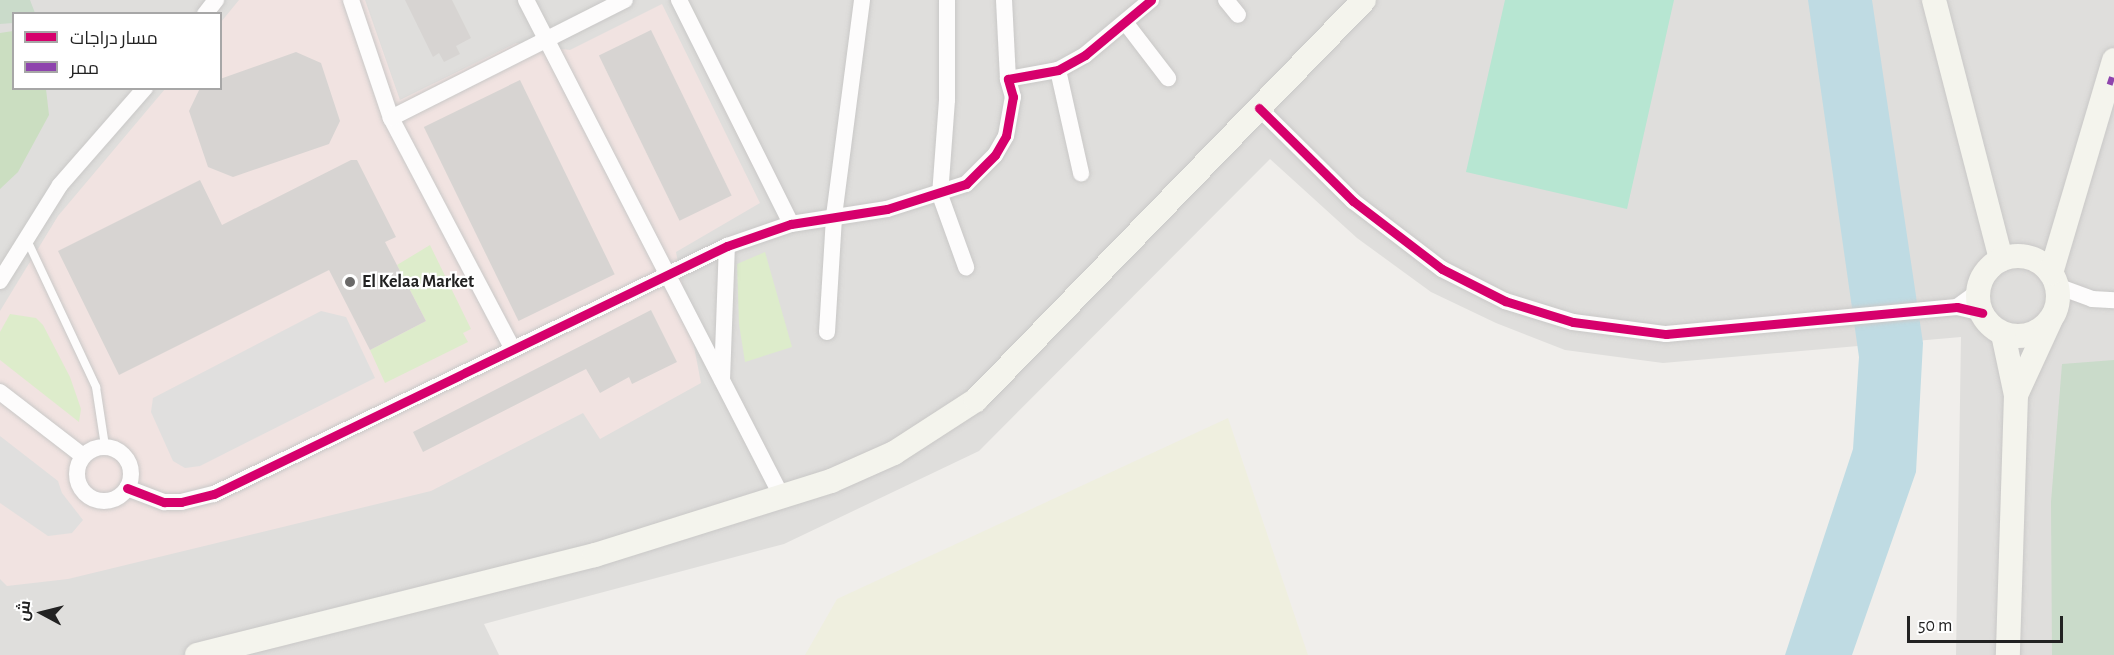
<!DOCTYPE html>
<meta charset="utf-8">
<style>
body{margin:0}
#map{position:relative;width:2114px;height:655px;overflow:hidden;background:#f0eeeb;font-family:"Alegreya Sans",Cairo,sans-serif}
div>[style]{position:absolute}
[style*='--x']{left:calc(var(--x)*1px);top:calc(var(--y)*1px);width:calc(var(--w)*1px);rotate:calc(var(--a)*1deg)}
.residential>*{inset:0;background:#dfdedc}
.commercial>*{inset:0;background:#f1e3e1}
.farmland>*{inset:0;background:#efefdf}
.grass>*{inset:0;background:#ddeccb}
.forest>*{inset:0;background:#cbdec1}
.cemetery>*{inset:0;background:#cadbca}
.pitch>*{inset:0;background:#b7e6d2}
.parking>*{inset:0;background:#e0dfde}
.water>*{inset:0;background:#bfdbe3}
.building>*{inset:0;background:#d7d4d2;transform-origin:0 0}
.roads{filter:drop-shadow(0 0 2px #c9c8c7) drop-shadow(0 0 2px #c9c8c7)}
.lane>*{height:8px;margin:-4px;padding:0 4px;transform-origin:4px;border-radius:4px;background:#fdfcfc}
.street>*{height:16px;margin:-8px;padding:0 8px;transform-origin:8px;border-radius:8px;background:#fdfcfc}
.street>.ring{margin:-8px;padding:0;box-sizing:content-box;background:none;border:16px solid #fdfcfc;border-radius:50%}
.secondary>*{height:24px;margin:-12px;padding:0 12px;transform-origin:12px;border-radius:12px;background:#f4f4ed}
.secondary>.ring{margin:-12px;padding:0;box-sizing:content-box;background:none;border:24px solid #f4f4ed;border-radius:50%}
.quiet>*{height:8px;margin-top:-4px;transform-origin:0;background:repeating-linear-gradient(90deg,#8e44ad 0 15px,transparent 0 23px)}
.cycleway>*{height:9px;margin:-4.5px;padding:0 4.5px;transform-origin:4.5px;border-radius:4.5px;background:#d6006c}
.dots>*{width:16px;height:16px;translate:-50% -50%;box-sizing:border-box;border:3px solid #fff;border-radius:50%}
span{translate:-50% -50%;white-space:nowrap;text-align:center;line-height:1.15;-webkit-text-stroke:4.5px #fff;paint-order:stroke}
.poi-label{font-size:18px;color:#222;font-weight:700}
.left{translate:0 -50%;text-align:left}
.legend{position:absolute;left:12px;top:12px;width:210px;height:78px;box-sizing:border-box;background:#fff;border:2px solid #a7a7a7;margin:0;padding:8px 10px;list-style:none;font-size:18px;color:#222}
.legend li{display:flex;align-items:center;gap:12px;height:30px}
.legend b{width:30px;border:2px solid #a7a7a7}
.north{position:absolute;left:12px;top:583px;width:60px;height:60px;-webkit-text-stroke:4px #fff;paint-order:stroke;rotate:277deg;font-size:16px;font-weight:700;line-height:24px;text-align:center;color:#222}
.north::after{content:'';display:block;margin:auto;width:21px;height:27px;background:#222;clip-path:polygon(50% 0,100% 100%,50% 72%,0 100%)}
.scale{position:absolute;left:1907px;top:616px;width:156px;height:27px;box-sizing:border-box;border:3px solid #222;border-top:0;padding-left:8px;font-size:18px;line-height:21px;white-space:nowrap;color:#222;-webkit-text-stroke:4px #fff;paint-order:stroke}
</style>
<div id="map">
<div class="residential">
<div style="clip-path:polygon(evenodd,0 0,2114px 0,2114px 655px,1956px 655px,1961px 337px,1663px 363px,1565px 350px,1496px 323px,1431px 292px,1357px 238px,1270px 159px,979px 451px,784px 544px,484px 624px,499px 655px,0 655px,0 0,14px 14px,220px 14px,220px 88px,14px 88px,14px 14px)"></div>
</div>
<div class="commercial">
<div style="clip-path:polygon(239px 0,365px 0,400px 100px,516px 43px,570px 50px,662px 4px,760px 203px,676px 252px,701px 383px,600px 439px,583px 413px,431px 491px,68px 579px,7px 586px,0 579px,0 311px,58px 216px,165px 89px,220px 88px,221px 22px)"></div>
</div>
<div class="farmland">
<div style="clip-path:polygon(1228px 418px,1308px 655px,805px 655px,837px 599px)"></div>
</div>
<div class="grass">
<div style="clip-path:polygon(430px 245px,471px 329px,463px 333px,468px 342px,385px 383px,370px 350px,426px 321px,397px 265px)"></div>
<div style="clip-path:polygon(765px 252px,792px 347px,745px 362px,739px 324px,737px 264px)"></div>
<div style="clip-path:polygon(10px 314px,36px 318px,43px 325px,70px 377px,81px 409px,79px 422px,0 360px,0 332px)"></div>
</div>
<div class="forest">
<div style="clip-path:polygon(13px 31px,14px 88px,46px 89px,49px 115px,18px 172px,0 189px,0 33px)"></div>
</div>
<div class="cemetery">
<div style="clip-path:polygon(0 0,30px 0,35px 13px,14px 14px,13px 23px,0 24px)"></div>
<div style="clip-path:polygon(2114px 360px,2114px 655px,2052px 655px,2051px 502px,2062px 364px)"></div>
</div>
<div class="pitch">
<div style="clip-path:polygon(1505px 0,1674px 0,1627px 209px,1466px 172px)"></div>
</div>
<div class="parking">
<div style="clip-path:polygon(321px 311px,346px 317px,375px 378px,200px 466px,185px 468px,173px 461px,151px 412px,153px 398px)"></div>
<div style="clip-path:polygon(0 436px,58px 481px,62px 493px,83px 520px,72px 533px,48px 536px,0 503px)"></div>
</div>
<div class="water">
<div style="clip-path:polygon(1808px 0,1872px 0,1923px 343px,1916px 472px,1852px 655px,1785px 655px,1853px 449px,1859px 357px)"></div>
</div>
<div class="building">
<div style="clip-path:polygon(405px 0,452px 0,471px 38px,456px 46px,460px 54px,444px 62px,439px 53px,433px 57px)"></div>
<div style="left:651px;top:30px;width:184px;height:58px;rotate:64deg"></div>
<div style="clip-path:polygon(296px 52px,321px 63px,340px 121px,329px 144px,233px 177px,208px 167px,189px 111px,200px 88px,220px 88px,220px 79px)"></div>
<div style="left:520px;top:80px;width:216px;height:107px;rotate:64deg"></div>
<div style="clip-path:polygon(351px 160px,357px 160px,396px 237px,385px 242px,426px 321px,370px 350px,329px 270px,119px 375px,58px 251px,200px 180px,222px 225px)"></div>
<div style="clip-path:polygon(651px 310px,677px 362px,632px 384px,629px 377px,600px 393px,586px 369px,423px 452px,413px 432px)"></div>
</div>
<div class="roads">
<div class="lane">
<div style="--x:26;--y:238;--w:165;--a:64.8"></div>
<div style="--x:96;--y:387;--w:60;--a:81.3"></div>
</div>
<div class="street">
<div style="--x:351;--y:0;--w:125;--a:71.3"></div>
<div style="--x:391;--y:118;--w:261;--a:62.2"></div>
<div style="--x:526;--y:0;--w:557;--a:62.74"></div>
<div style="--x:679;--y:0;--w:250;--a:63.4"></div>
<div style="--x:947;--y:0;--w:100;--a:90"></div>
<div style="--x:947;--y:100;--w:95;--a:94.2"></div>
<div style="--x:940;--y:195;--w:77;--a:70.1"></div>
<div style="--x:1004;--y:0;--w:79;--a:87.1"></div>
<div style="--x:1226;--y:0;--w:19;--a:51"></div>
<div style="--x:205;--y:14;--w:18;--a:-52"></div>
<div style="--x:1125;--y:22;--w:71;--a:52.5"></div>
<div style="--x:1058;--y:70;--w:106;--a:77.4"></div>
<div style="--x:1259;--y:108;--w:132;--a:44.7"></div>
<div style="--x:1353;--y:201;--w:112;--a:37.4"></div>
<div style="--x:1442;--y:269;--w:71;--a:26.9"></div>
<div style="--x:1505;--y:301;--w:71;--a:17.2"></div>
<div style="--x:1573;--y:322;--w:94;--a:7.4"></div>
<div style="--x:1666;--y:334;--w:292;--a:-5.3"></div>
<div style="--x:1957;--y:307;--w:26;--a:13"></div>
<div style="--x:391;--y:118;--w:262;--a:-26.8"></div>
<div style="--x:0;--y:281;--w:113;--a:-58"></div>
<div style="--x:60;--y:185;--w:129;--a:-48.8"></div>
<div style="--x:2057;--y:286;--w:37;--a:20"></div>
<div style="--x:2092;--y:299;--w:22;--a:3"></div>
<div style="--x:1957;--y:307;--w:26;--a:-36"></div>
<div style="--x:827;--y:332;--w:116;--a:-86.5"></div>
<div style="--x:834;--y:216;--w:218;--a:-82.6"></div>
<div style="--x:722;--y:380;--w:134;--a:-87.9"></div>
<div style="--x:0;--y:392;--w:105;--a:37.6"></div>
<div class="ring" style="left:77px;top:447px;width:38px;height:38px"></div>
<div style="--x:127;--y:488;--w:40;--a:21"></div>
<div style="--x:164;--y:502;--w:17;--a:0"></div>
<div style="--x:181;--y:502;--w:34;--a:-14"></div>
<div style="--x:214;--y:494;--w:570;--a:-25.8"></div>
<div style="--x:727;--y:246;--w:68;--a:-19"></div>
<div style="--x:791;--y:224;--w:97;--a:-8.9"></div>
<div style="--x:887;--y:209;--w:83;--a:-17.6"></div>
<div style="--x:966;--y:184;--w:41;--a:-45"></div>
<div style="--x:995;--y:155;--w:22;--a:-60"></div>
<div style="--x:1006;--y:136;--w:40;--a:-80"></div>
<div style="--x:1013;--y:97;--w:19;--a:-106"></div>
<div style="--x:1008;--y:79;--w:51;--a:-10.2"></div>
<div style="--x:1058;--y:70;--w:31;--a:-29"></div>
<div style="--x:1085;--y:55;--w:86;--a:-39.8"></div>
</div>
<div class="secondary">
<div style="--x:1934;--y:0;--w:268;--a:75.5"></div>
<div class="ring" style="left:1978px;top:256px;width:56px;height:56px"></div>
<div style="--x:2051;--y:273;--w:222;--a:-73.5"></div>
<div style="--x:2003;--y:334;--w:62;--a:78"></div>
<div style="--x:2016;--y:395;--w:260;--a:91.8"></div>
<div style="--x:2016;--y:395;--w:81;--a:-65.3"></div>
<div style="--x:197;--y:655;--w:410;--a:-14.1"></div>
<div style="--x:595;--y:555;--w:247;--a:-17.4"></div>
<div style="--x:831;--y:481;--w:69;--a:-24"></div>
<div style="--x:894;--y:453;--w:98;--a:-32.9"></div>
<div style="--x:976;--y:400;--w:557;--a:-45.87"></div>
</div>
</div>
<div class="quiet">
<div style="--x:2108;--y:80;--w:6;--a:18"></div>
</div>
<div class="cycleway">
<div style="--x:1259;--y:108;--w:132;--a:44.7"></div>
<div style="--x:1353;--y:201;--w:112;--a:37.4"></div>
<div style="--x:1442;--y:269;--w:71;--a:26.9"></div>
<div style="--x:1505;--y:301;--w:71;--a:17.2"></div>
<div style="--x:1573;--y:322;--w:94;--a:7.4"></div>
<div style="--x:1666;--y:334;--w:292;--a:-5.3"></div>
<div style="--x:1957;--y:307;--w:26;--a:13"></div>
<div style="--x:127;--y:488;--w:40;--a:21"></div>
<div style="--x:164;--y:502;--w:17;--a:0"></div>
<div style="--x:181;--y:502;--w:34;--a:-14"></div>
<div style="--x:214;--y:494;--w:570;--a:-25.8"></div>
<div style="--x:727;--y:246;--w:68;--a:-19"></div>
<div style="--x:791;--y:224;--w:97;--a:-8.9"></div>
<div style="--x:887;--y:209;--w:83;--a:-17.6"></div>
<div style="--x:966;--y:184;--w:41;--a:-45"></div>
<div style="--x:995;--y:155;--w:22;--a:-60"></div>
<div style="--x:1006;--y:136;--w:40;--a:-80"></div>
<div style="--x:1013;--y:97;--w:19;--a:-106"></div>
<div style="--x:1008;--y:79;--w:51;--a:-10.2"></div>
<div style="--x:1058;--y:70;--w:31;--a:-29"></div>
<div style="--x:1085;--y:55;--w:86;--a:-39.8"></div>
</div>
<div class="dots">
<div style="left:350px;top:282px;background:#6a6968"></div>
</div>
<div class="poi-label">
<span class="left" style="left:362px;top:282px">El Kelaa Market</span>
</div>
<ul class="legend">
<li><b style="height:8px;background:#d6006c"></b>مسار دراجات</li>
<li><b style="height:8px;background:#8e44ad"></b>ممر</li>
</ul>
<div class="north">ش</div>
<div class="scale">50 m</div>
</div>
